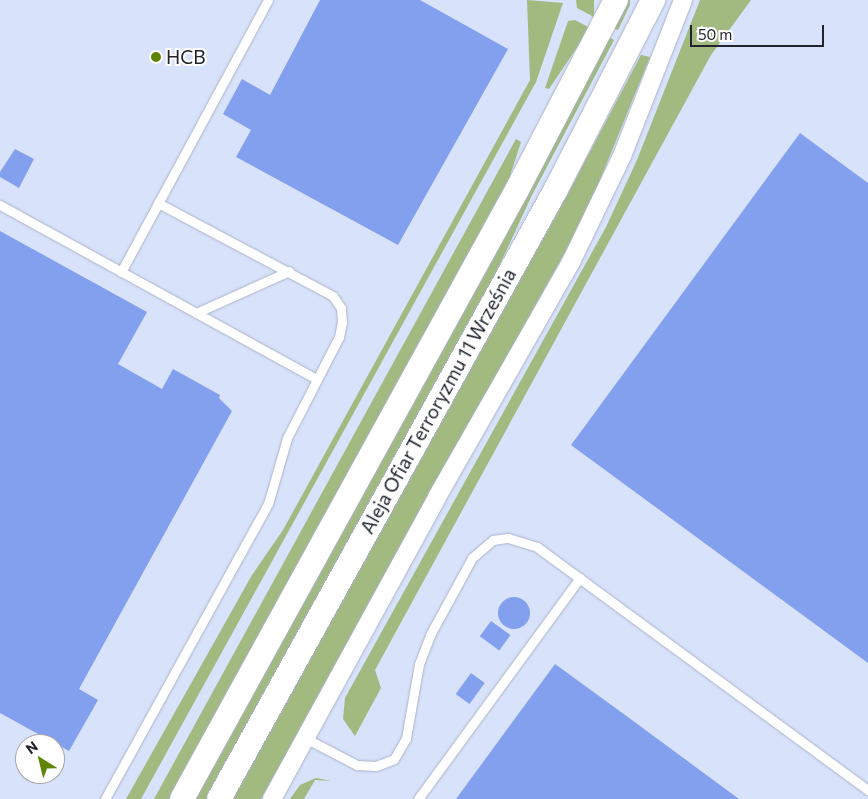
<!DOCTYPE html>
<meta charset="utf-8">
<style>
body{margin:0}
#map{position:relative;width:868px;height:799px;overflow:hidden;background:#d8e2fa;font-family:Commissioner,sans-serif}
div>[style]{position:absolute}
[style*='--x']{left:calc(var(--x)*1px);top:calc(var(--y)*1px);width:calc(var(--w)*1px);rotate:calc(var(--a)*1deg)}
.green>*{inset:0;background:#a2b980}
.building>*{inset:0;background:#83a0ee;transform-origin:0 0}
.round{border-radius:50%}
.roads{filter:drop-shadow(0 0 1px #aab3ca) drop-shadow(0 0 1px #aab3ca)}
.lane>*{height:9px;margin:-4.5px;padding:0 4.5px;transform-origin:4.5px;border-radius:4.5px;background:#fff}
.street>*{height:18px;margin:-9px;padding:0 9px;transform-origin:9px;border-radius:9px;background:#fff}
.secondary>*{height:24px;margin:-12px;padding:0 12px;transform-origin:12px;border-radius:12px;background:#fff}
.dots>*{width:14px;height:14px;translate:-50% -50%;box-sizing:border-box;border:2px solid #fff;border-radius:50%}
span{translate:-50% -50%;white-space:nowrap;text-align:center;line-height:1.15;-webkit-text-stroke:4px #fff;paint-order:stroke}
.poi-label{font-size:19px;color:#21242d}
.left{translate:0 -50%;text-align:left}
.street-label{font-size:19px;color:#21242d}
.north{position:absolute;left:15px;top:734px;width:50px;height:50px;box-sizing:border-box;background:#fff;border:1px solid #a6a7ab;border-radius:50%;rotate:324deg;font-size:14px;font-weight:700;line-height:20px;text-align:center;color:#21242d}
.north::after{content:'';display:block;margin:auto;width:18px;height:22px;background:#5f8404;clip-path:polygon(50% 0,100% 100%,50% 72%,0 100%)}
.scale{position:absolute;left:690px;top:25px;width:134px;height:22px;box-sizing:border-box;border:2px solid #21242d;border-top:0;padding-left:6px;font-size:15px;line-height:18px;white-space:nowrap;color:#21242d;-webkit-text-stroke:4px #fff;paint-order:stroke}
</style>
<div id="map">
<div class="green">
<div style="clip-path:polygon(527px 0,563px 3px,536px 82px,141px 799px,126px 799px,252px 575px,283px 530px,530px 80px)"></div>
<div style="clip-path:polygon(576px 0,594px 0,594px 17px,577px 8px)"></div>
<div style="clip-path:polygon(627px 0,630px 0,630px 5px,618px 30px,613px 28px)"></div>
<div style="clip-path:polygon(700px 0,751px 0,711px 55px,375px 670px,381px 688px,355px 736px,343px 719px,345px 698px,606px 227px,637px 160px)"></div>
<div style="clip-path:polygon(575px 20px,590px 28px,549px 89px,545px 88px,568px 21px)"></div>
<div style="clip-path:polygon(609px 37px,614px 40px,532px 195px,490px 286px,208px 799px,194px 799px)"></div>
<div style="clip-path:polygon(641px 55px,650px 57px,598px 185px,569px 245px,261px 799px,232px 799px,566px 197px)"></div>
<div style="clip-path:polygon(516px 139px,521px 142px,509px 179px,169px 799px,154px 799px)"></div>
<div style="clip-path:polygon(316px 778px,331px 781px,315px 780px,304px 799px,290px 799px,300px 785px)"></div>
</div>
<div class="building">
<div style="clip-path:polygon(320px 0,420px 0,508px 49px,398px 245px,236px 157px,251px 130px,223px 114px,242px 79px,270px 95px)"></div>
<div style="clip-path:polygon(800px 133px,868px 183px,868px 663px,571px 445px)"></div>
<div style="clip-path:polygon(15px 149px,34px 159px,19px 188px,0 177px,0 172px)"></div>
<div style="clip-path:polygon(0 231px,147px 312px,118px 364px,162px 389px,173px 369px,220px 395px,219px 398px,232px 411px,79px 689px,98px 700px,69px 751px,0 713px)"></div>
<div class="round" style="left:498px;top:597px;width:32px;height:32px"></div>
<div style="left:491px;top:621px;width:24px;height:19px;rotate:36deg"></div>
<div style="clip-path:polygon(555px 664px,621px 712px,739px 799px,456px 799px)"></div>
<div style="left:471px;top:673px;width:17px;height:26px;rotate:36deg"></div>
</div>
<div class="roads">
<div class="lane">
<div style="--x:0;--y:205;--w:361;--a:28.8"></div>
<div style="--x:121;--y:272;--w:309;--a:-61.6"></div>
<div style="--x:196;--y:313;--w:102;--a:-24.3"></div>
<div style="--x:305;--y:738;--w:59;--a:27.4"></div>
<div style="--x:357;--y:765;--w:19;--a:3"></div>
<div style="--x:376;--y:766;--w:19;--a:-21"></div>
<div style="--x:394;--y:759;--w:24;--a:-60"></div>
<div style="--x:406;--y:738;--w:75;--a:-80"></div>
<div style="--x:419;--y:664;--w:31;--a:-69"></div>
<div style="--x:430;--y:635;--w:88;--a:-61.4"></div>
<div style="--x:472;--y:558;--w:28;--a:-41"></div>
<div style="--x:493;--y:540;--w:15;--a:-8"></div>
<div style="--x:508;--y:538;--w:30;--a:17"></div>
<div style="--x:537;--y:547;--w:411;--a:36.3"></div>
<div style="--x:105;--y:799;--w:337;--a:-61.1"></div>
<div style="--x:268;--y:504;--w:69;--a:-73.9"></div>
<div style="--x:287;--y:438;--w:114;--a:-62.8"></div>
<div style="--x:339;--y:337;--w:15;--a:-79"></div>
<div style="--x:342;--y:322;--w:14;--a:-94"></div>
<div style="--x:341;--y:308;--w:14;--a:-124"></div>
<div style="--x:333;--y:296;--w:198;--a:-152"></div>
<div style="--x:418;--y:799;--w:274;--a:-53.8"></div>
</div>
<div class="street">
<div style="--x:272;--y:799;--w:344;--a:-61.3"></div>
<div style="--x:437;--y:497;--w:271;--a:-60.3"></div>
<div style="--x:571;--y:262;--w:118;--a:-64.3"></div>
<div style="--x:622;--y:156;--w:168;--a:-68.6"></div>
</div>
<div class="secondary">
<div style="--x:182;--y:799;--w:697;--a:-61.19"></div>
<div style="--x:518;--y:188;--w:212;--a:-62.5"></div>
<div style="--x:219;--y:799;--w:695;--a:-61.07"></div>
<div style="--x:555;--y:191;--w:215;--a:-62.8"></div>
</div>
</div>
<div class="dots">
<div style="left:156px;top:57px;background:#5f8404"></div>
</div>
<div class="poi-label">
<span class="left" style="left:166px;top:57px">HCB</span>
</div>
<div class="street-label">
<span style="left:438px;top:401px;rotate:-61deg">Aleja Ofiar Terroryzmu 11 Września</span>
</div>
<div class="north">N</div>
<div class="scale">50 m</div>
</div>
